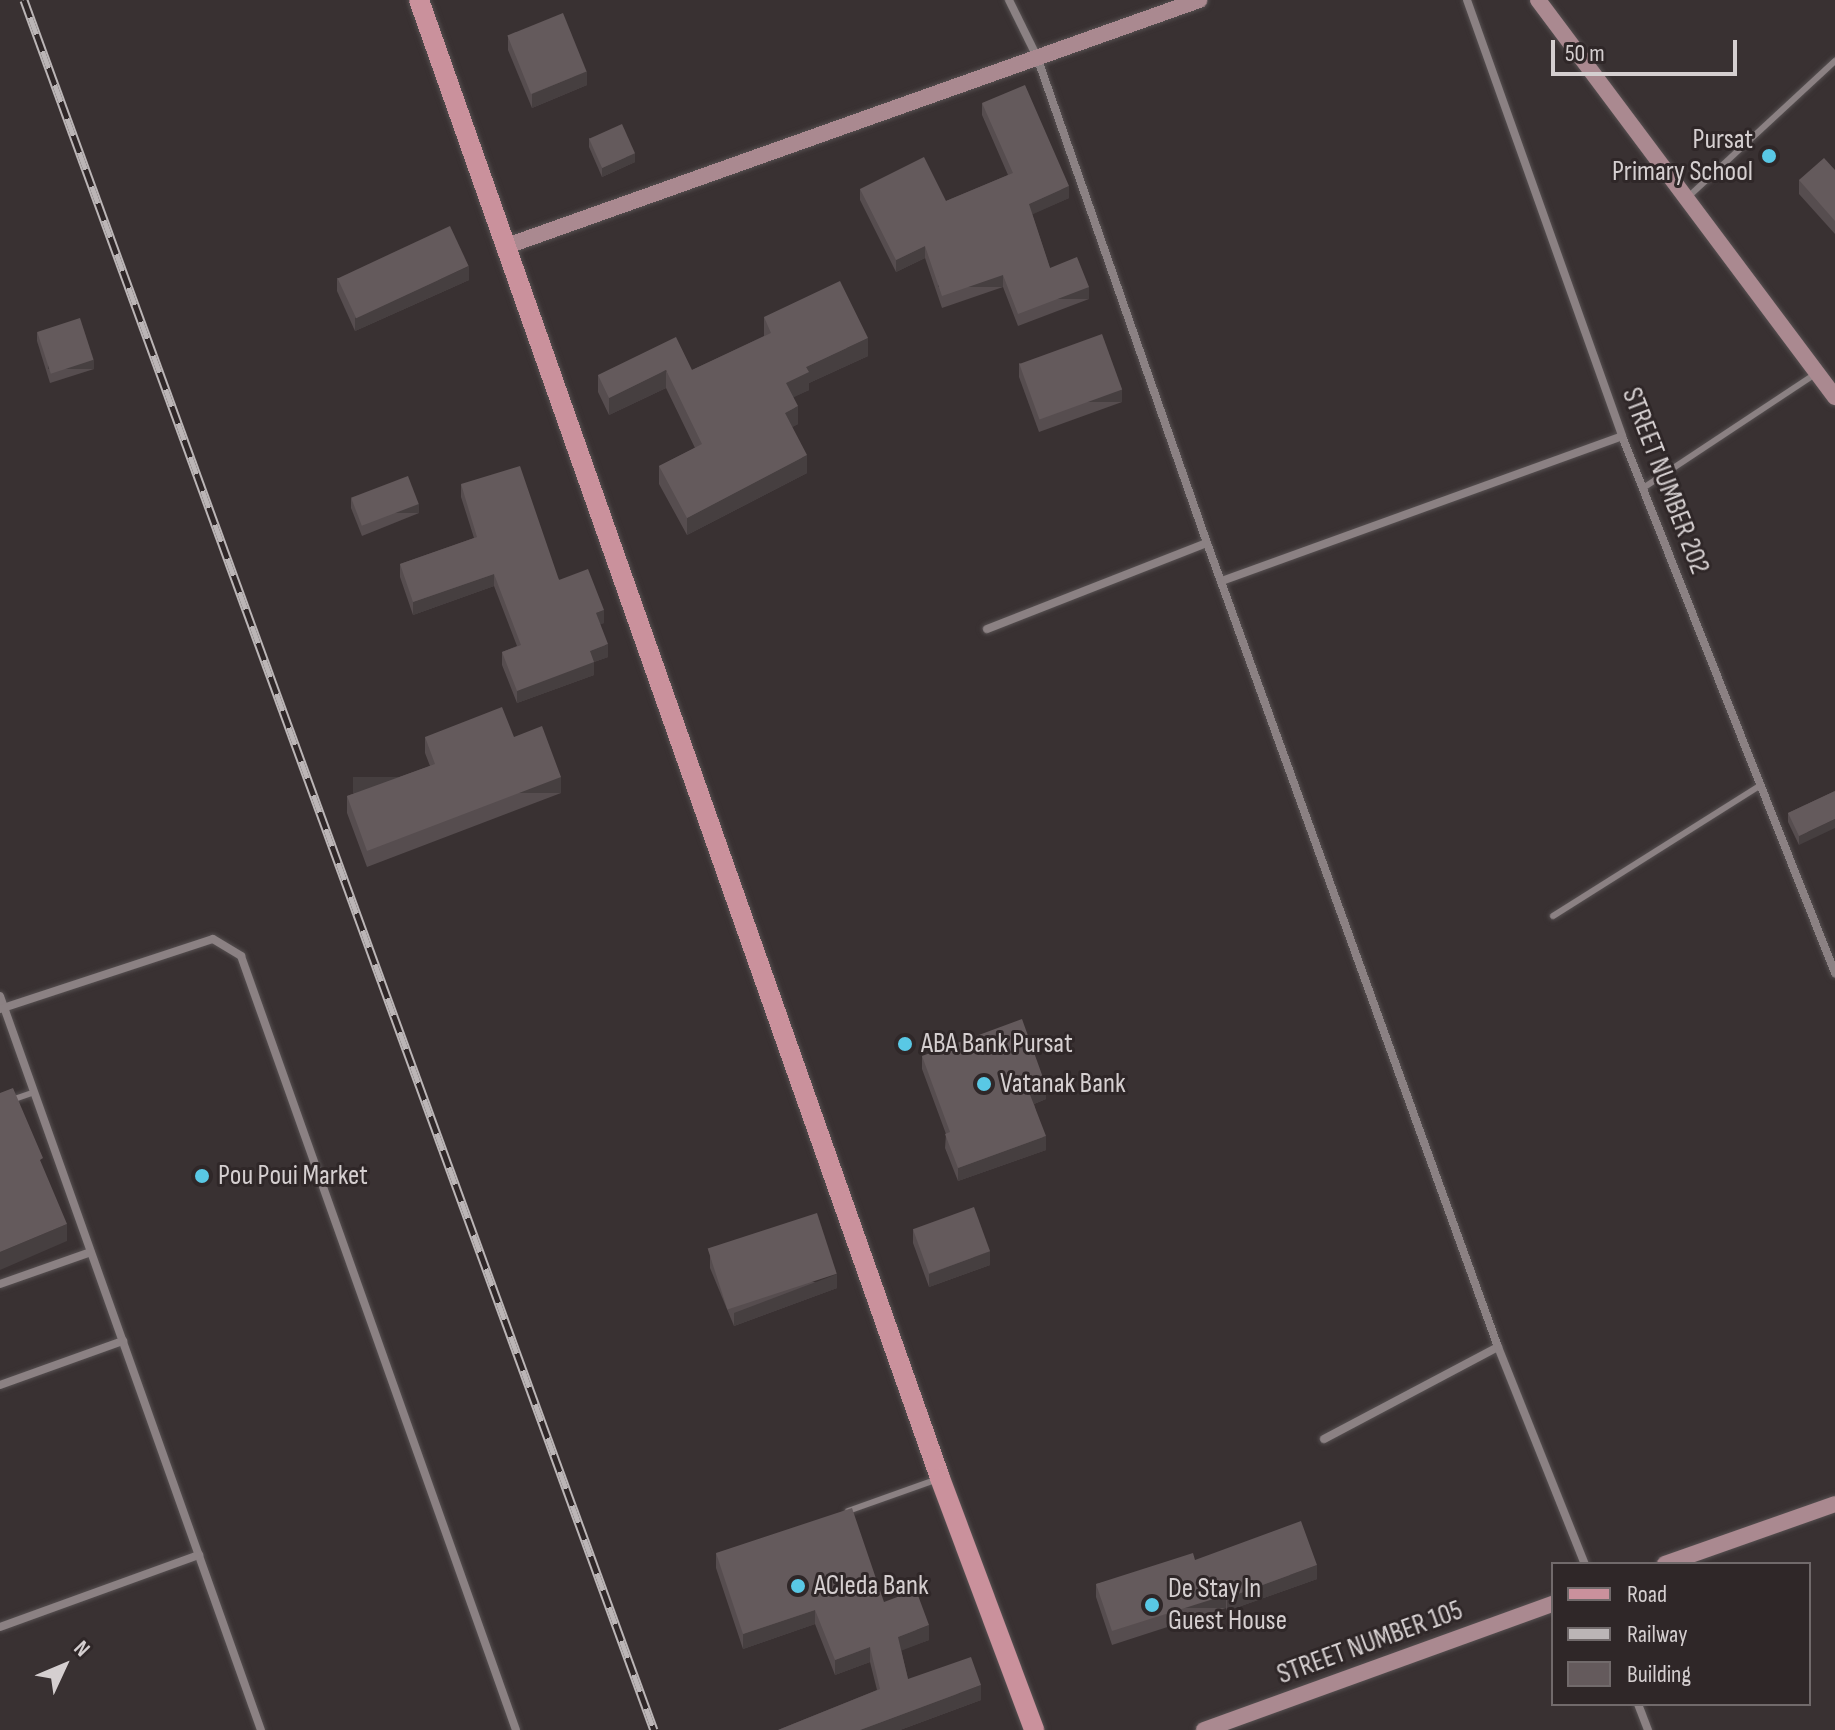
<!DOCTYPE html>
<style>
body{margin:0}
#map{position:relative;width:1835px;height:1730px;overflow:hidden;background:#393132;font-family:"Sofia Sans Condensed",sans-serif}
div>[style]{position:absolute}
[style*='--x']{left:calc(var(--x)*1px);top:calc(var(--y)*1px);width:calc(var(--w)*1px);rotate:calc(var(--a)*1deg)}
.roads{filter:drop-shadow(0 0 2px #565051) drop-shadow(0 0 2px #565051)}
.lane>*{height:6px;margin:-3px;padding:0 3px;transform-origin:3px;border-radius:3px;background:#8b8183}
.street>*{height:8px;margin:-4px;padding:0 4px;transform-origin:4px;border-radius:4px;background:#8b8183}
.secondary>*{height:16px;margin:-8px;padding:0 8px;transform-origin:8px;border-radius:8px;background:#aa8990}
.primary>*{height:20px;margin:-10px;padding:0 10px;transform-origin:10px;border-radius:10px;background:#ca919c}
.rail>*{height:9px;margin-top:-4.5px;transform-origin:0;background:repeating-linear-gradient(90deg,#2f2728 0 18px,#bbb5b6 0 36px);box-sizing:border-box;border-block:2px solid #bbb5b6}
.wall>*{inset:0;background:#564d4f}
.shaded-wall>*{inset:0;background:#463f40;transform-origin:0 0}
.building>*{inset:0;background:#645a5c;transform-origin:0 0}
.dots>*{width:22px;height:22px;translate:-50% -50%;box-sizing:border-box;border:4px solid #2f2728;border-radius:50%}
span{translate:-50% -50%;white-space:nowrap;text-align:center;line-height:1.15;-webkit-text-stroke:6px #2f2728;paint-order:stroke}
.poi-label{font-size:28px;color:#d5cfd0}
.right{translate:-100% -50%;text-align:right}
.left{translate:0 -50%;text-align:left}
.street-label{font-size:28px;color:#d5cfd0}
.legend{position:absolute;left:1551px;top:1562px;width:260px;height:144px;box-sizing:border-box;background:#2f2728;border:2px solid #716a6b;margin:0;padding:10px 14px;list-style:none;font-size:24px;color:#d5cfd0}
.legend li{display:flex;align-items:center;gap:16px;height:40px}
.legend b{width:40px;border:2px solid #716a6b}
.north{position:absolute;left:24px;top:1626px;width:80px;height:80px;-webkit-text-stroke:6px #2f2728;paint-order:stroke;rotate:46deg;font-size:22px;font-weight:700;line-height:32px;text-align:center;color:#d5cfd0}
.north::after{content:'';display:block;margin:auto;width:28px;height:36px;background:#d5cfd0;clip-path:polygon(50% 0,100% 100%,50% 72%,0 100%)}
.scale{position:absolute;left:1551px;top:40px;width:186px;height:36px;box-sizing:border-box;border:4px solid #d5cfd0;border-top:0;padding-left:10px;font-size:24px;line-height:28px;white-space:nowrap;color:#d5cfd0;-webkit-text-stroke:6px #2f2728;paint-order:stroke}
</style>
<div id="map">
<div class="roads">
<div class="lane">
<div style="--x:1687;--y:198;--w:202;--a:-42.8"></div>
<div style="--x:1643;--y:488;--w:209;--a:-33.5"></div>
<div style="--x:1553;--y:916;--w:246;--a:-32.2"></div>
<div style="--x:0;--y:1104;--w:36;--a:-19"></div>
<div style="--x:848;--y:1511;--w:92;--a:-19.6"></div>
</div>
<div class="street">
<div style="--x:1009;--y:0;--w:64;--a:63.8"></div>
<div style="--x:1037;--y:57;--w:515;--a:70.72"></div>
<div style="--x:1207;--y:543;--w:855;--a:70.1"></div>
<div style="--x:1498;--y:1347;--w:234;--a:68.2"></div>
<div style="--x:1467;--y:0;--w:463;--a:70.4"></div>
<div style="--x:1622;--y:436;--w:578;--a:68.36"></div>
<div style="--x:1222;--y:581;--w:425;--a:-19.9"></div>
<div style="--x:987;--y:629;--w:236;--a:-21.4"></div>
<div style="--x:0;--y:996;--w:779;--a:70.43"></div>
<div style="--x:0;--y:1009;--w:224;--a:-18.2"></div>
<div style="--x:213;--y:939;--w:33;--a:31"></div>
<div style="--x:241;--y:956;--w:821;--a:70.44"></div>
<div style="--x:0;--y:1284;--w:96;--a:-19.4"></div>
<div style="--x:0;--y:1385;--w:131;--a:-19.7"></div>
<div style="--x:1324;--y:1439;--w:197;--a:-27.9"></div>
<div style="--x:0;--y:1627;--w:212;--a:-19.9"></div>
<div style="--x:1638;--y:1704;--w:28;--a:69"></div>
</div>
<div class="secondary">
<div style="--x:1538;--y:0;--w:496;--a:53.2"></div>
<div style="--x:504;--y:247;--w:738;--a:-19.56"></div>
<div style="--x:1665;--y:1564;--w:180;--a:-19.4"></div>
<div style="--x:1204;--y:1730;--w:371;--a:-19.9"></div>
</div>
<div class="primary">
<div style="--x:419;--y:0;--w:1567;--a:70.58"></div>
<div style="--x:940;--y:1478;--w:269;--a:69.5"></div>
</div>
</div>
<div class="rail">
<div style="--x:24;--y:0;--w:1841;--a:69.99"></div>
</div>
<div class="wall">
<div style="clip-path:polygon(508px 36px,587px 85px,532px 108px,508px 50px)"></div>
<div style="clip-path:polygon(982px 103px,1069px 198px,1032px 214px,1050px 268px,1089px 299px,1018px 326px,1003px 287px,942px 308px,925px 258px,896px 272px,860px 200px,860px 189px,946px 201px,1008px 175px,982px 115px)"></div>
<div style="clip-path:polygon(589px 138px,635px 162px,602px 177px,589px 147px)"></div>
<div style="clip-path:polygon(1835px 170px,1835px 234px,1799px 194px,1799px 180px)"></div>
<div style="clip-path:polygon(337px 278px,469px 280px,355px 331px,337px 291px)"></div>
<div style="clip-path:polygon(764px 317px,868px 356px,809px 383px,809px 390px,793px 397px,798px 424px,792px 427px,807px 473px,687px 535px,659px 484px,659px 466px,695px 448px,666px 388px,609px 415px,598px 392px,598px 375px,692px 370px,764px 336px)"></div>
<div style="clip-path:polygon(37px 332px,94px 369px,50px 383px,37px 341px)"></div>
<div style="clip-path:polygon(1019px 363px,1122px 402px,1039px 432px,1019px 377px)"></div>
<div style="clip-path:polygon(461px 484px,604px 623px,600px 624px,608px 657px,594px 662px,594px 675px,517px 703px,502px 665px,502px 652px,517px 646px,494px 586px,413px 615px,400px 577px,400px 564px,474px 538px,461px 497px)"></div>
<div style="clip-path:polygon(351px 499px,419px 513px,362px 536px,351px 508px)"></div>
<div style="clip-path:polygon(425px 737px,514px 737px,561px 793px,367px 867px,347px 813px,347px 796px,430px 766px,425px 753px)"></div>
<div style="clip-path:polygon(1835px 791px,1799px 845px,1788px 822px,1788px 813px)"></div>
<div style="clip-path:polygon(922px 1056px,1046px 1099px,1034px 1104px,1046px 1150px,958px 1181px,945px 1148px,946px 1134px,922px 1069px)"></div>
<div style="clip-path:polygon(913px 1230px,990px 1265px,929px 1287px,913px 1243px)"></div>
<div style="clip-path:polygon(710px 1255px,837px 1288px,734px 1326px,710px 1268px)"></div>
<div style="clip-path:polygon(716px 1553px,884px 1602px,929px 1640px,901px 1650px,908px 1679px,981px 1700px,900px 1730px,778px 1730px,877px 1690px,870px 1662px,835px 1675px,815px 1624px,743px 1649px,716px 1568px)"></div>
<div style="clip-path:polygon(1195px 1560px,1317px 1579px,1227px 1611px,1226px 1608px,1112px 1645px,1096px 1597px,1096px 1584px)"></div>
</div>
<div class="shaded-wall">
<div style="clip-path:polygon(587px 71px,587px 85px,532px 108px,532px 94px)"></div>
<div style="clip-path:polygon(635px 153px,635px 162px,602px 177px,602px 168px)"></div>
<div style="clip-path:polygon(1069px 186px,1069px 198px,1029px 216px,1029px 204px)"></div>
<div style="clip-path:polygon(925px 246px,925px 258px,896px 272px,896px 260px)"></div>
<div style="clip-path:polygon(469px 266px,469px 280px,355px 331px,355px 318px)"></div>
<div style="left:1003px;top:275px;width:12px;height:65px;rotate:90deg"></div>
<div style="left:1089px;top:287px;width:12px;height:76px;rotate:90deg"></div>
<div style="clip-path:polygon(868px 338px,868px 356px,809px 383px,809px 390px,786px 401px,786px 383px,806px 367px)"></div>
<div style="left:94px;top:360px;width:9px;height:46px;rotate:90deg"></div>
<div style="clip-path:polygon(666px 370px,666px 388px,609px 415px,609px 398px)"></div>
<div style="left:1122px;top:389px;width:13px;height:88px;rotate:90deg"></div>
<div style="clip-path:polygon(798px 406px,798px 424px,785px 431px,785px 413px)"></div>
<div style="clip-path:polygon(807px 455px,807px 473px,687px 535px,687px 518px)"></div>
<div style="left:419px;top:504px;width:9px;height:61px;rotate:90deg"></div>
<div style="clip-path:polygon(494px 574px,494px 586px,413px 615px,413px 602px)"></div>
<div style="clip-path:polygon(604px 610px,604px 623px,596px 626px,596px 613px)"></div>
<div style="clip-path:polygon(608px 644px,608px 657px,594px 662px,594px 675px,517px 703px,517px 691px,590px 651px)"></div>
<div style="left:561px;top:777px;width:16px;height:208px;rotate:90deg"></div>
<div style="clip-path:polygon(1835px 819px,1835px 828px,1799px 845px,1799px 836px)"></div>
<div style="clip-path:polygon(1046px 1086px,1046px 1099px,1029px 1106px,1029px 1092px)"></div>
<div style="clip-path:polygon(1046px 1136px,1046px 1150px,958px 1181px,958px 1168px)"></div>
<div style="clip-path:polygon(67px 1224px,67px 1241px,0 1270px,0 1252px)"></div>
<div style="clip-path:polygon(990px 1251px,990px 1265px,929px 1287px,929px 1274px)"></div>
<div style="clip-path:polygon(837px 1274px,837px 1288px,734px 1326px,734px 1313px)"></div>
<div style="clip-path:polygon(1317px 1565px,1317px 1579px,1227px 1611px,1227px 1598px)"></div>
<div style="left:1226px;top:1595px;width:13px;height:120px;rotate:90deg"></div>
<div style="clip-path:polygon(815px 1610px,815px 1624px,743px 1649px,743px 1634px)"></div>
<div style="clip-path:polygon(929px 1625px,929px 1640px,898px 1652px,898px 1637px)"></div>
<div style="clip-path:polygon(870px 1647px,870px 1662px,835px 1675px,835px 1660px)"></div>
<div style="clip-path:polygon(981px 1685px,981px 1700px,900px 1730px,860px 1730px)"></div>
</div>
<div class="building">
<div style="left:563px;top:13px;width:63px;height:60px;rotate:68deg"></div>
<div style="clip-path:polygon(1025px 85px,1069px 186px,1029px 204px,1050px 268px,1077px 257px,1089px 287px,1018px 314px,1003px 275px,942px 296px,925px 246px,896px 260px,860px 189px,924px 157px,946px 201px,1013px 173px,982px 103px)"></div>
<div style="left:622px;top:124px;width:32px;height:36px;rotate:66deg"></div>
<div style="clip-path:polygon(1824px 158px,1835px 170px,1835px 221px,1799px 180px)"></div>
<div style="left:450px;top:226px;width:44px;height:124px;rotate:65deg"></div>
<div style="clip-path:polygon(840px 281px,868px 338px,806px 367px,809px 372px,786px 383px,798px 406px,785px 413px,807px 455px,687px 518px,659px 466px,702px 444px,666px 370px,609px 398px,598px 375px,676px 337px,692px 370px,771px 333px,764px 317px)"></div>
<div style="left:80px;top:318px;width:44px;height:45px;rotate:72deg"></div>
<div style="left:1102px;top:334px;width:59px;height:88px;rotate:70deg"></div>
<div style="clip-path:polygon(520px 466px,559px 580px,588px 569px,604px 610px,596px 613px,608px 644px,590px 651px,594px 662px,517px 691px,502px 652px,521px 645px,494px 574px,413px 602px,400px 564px,477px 537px,461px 484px)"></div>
<div style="left:408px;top:476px;width:30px;height:61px;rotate:69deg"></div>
<div style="clip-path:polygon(502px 707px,514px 737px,542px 726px,561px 777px,367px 851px,347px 796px,435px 764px,425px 737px)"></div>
<div style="clip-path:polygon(1835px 791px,1835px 819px,1799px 836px,1788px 813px)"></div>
<div style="clip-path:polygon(1022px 1019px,1046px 1086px,1029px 1092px,1046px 1136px,958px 1168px,945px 1134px,950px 1132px,922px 1056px)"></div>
<div style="clip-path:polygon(13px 1088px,43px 1158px,40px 1160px,67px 1224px,0 1252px,0 1093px)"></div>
<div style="left:974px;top:1207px;width:47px;height:65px;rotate:70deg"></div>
<div style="left:817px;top:1213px;width:64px;height:115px;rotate:72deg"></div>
<div style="clip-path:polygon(852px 1508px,884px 1602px,916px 1590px,929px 1625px,898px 1637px,908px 1679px,971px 1657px,981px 1685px,860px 1730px,778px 1730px,880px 1689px,870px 1647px,835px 1660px,815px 1610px,743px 1634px,716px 1553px)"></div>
<div style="clip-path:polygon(1301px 1521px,1317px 1565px,1227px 1598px,1226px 1595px,1112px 1631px,1096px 1584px,1193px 1553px,1195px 1560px)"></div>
</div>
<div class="dots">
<div style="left:1769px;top:156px;background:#59c8e5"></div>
<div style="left:905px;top:1044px;background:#59c8e5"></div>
<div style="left:984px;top:1084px;background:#59c8e5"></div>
<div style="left:202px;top:1176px;background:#59c8e5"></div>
<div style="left:798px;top:1586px;background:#59c8e5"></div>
<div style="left:1152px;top:1605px;background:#59c8e5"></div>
</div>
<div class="poi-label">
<span class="right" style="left:1753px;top:156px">Pursat<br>Primary School</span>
<span class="left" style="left:921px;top:1044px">ABA Bank Pursat</span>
<span class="left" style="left:1000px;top:1084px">Vatanak Bank</span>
<span class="left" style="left:218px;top:1176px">Pou Poui Market</span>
<span class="left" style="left:814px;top:1586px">ACleda Bank</span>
<span class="left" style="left:1168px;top:1605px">De Stay In<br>Guest House</span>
</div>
<div class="street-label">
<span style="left:1665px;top:481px;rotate:69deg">STREET NUMBER 202</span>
<span style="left:1370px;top:1643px;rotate:-20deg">STREET NUMBER 105</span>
</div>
<ul class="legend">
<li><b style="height:10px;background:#ca919c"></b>Road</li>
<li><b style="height:10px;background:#bbb5b6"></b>Railway</li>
<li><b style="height:22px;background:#645a5c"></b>Building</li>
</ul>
<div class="north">N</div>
<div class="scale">50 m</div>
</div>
